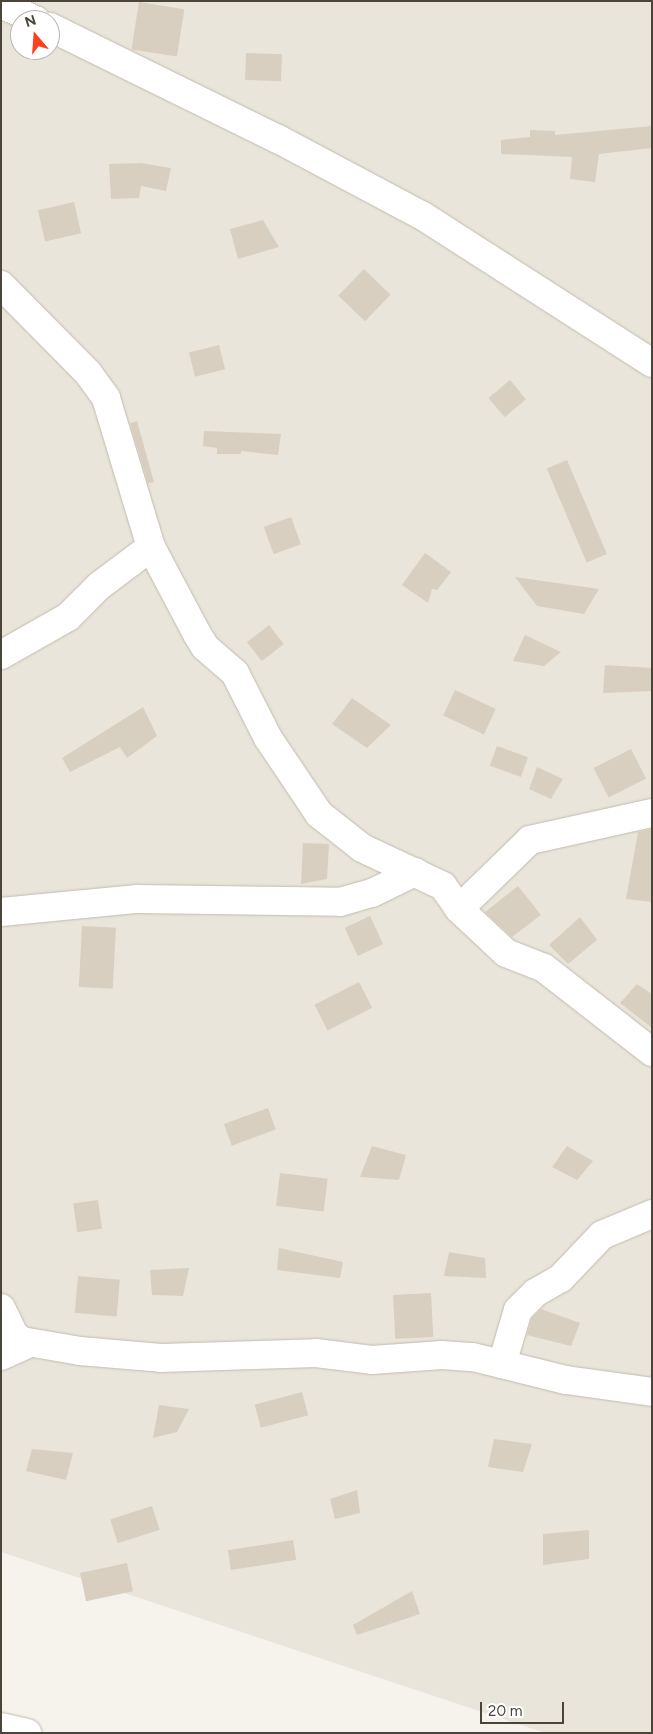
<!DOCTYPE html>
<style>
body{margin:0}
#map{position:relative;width:653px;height:1734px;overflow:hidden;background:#f6f3ec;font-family:Figtree,sans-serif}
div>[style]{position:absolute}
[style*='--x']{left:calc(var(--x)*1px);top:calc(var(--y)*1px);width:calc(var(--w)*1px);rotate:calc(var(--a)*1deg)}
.residential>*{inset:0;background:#eae5da}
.building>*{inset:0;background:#d8cfc1;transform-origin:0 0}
.roads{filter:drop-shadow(0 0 1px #c2bbae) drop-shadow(0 0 1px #c2bbae)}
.street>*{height:28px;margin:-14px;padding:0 14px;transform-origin:14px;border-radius:14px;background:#fff}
span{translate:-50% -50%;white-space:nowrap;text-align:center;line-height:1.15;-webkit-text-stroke:4px #fff;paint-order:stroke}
.frame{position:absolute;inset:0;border:2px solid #4b4439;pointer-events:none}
.north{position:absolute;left:10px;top:10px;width:50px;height:50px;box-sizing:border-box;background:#fff;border:1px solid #b7b4b0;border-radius:50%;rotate:342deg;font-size:14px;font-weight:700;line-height:20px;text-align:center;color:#4b4439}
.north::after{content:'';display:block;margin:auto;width:18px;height:22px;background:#fc3f1d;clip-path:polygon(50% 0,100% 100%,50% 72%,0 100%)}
.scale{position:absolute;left:480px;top:1702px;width:84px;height:22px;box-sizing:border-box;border:2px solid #4b4439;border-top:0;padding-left:6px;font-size:15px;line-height:18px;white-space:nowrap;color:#4b4439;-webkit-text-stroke:4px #fff;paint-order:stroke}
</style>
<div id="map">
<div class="residential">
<div style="clip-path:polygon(evenodd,1px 1px,652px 1px,652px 1733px,545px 1733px,1px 1552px,1px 1px,20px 20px,50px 20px,50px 50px,20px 50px,20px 20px)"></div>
</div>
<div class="building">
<div style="left:139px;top:2px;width:46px;height:48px;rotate:9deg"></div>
<div style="left:246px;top:53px;width:36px;height:27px;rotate:2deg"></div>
<div style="clip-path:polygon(652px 126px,652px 148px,599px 154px,595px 182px,570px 179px,572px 157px,501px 154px,501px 140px,530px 137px,530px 130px,555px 131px,555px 135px)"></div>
<div style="clip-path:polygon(141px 163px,171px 168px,166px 191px,141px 186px,139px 198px,111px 199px,109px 164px)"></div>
<div style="left:74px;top:202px;width:32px;height:37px;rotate:77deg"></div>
<div style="clip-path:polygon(263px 220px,279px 247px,238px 259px,230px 229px)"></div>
<div style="left:364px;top:269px;width:37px;height:37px;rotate:44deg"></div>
<div style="left:219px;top:345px;width:25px;height:31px;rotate:76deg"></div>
<div style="left:510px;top:380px;width:25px;height:28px;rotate:50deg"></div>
<div style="clip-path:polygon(137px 421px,154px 482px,148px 483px,130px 423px)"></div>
<div style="clip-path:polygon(204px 431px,281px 434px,278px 455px,241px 451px,241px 454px,217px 454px,217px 448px,203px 446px)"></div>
<div style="left:567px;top:460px;width:102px;height:22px;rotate:67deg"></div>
<div style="left:291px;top:517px;width:29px;height:29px;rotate:70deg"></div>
<div style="clip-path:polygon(425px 553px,451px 572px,437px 590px,432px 589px,428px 603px,402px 585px)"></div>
<div style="clip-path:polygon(515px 577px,599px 589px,584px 614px,537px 606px)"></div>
<div style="left:269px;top:625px;width:24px;height:28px;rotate:52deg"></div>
<div style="clip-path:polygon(525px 635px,561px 652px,544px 666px,513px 661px)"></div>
<div style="clip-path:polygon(605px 665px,652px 668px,652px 691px,603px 693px)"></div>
<div style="left:455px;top:690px;width:45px;height:28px;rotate:25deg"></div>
<div style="clip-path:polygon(352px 698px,391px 725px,367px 748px,332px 724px)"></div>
<div style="clip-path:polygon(143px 707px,157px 736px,127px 758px,120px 747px,70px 772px,62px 758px)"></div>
<div style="left:497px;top:746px;width:33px;height:21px;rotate:20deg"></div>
<div style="left:631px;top:749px;width:33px;height:42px;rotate:63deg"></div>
<div style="clip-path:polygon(537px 767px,563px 779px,551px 799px,529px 789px)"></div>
<div style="clip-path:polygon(652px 829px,652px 902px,626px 899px,638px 832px)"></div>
<div style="clip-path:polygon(303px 843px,329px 844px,327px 879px,301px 884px)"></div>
<div style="clip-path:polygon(518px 886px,541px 915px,512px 937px,485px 912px)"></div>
<div style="left:370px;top:916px;width:31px;height:28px;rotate:65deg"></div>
<div style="clip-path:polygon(580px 917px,597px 940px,568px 964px,549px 945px)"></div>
<div style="left:82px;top:926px;width:34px;height:61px;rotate:3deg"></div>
<div style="left:359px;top:982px;width:29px;height:50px;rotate:63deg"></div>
<div style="clip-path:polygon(637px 984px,652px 994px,652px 1028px,620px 1003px)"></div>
<div style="left:268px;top:1108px;width:23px;height:47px;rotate:70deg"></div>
<div style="clip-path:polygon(372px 1146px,406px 1155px,399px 1180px,360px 1177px)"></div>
<div style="clip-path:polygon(567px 1146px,593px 1161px,577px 1180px,552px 1167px)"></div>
<div style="left:280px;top:1173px;width:48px;height:33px;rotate:7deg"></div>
<div style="left:98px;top:1200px;width:29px;height:25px;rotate:82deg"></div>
<div style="clip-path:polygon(279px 1248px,343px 1262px,340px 1278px,277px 1270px)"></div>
<div style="clip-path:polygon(449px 1252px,485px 1258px,486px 1278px,444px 1276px)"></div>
<div style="clip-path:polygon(189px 1268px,183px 1296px,152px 1295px,150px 1270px)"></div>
<div style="left:78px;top:1276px;width:42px;height:37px;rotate:5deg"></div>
<div style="left:431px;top:1293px;width:44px;height:38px;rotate:87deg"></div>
<div style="clip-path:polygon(541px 1309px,580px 1323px,571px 1346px,527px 1335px,532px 1318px)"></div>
<div style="left:302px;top:1392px;width:24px;height:49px;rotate:75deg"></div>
<div style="clip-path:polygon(159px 1405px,189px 1409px,177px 1432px,153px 1438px)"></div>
<div style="clip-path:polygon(494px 1439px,532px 1444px,523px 1472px,488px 1467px)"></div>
<div style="clip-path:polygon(32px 1449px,73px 1453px,66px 1480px,26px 1471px)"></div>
<div style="clip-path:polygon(357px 1490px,360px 1513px,335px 1519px,330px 1499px)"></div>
<div style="left:152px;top:1506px;width:25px;height:44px;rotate:72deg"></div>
<div style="clip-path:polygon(589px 1530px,589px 1559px,543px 1565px,543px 1534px)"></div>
<div style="left:293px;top:1540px;width:20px;height:66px;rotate:81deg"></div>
<div style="left:127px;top:1563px;width:29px;height:48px;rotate:78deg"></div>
<div style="clip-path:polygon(412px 1591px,420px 1614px,357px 1635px,353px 1625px)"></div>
</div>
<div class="roads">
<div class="street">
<div style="--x:1;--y:4;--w:38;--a:25"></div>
<div style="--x:50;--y:27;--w:254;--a:26.2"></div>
<div style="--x:278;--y:139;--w:164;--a:28"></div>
<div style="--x:423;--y:216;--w:272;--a:32.7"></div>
<div style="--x:1;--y:285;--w:124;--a:45.3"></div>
<div style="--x:88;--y:373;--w:31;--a:54"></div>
<div style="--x:106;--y:398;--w:156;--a:73.2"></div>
<div style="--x:151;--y:547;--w:98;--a:62.1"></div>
<div style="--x:197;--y:634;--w:15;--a:58"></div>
<div style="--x:205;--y:647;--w:40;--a:41"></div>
<div style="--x:235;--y:673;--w:73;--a:63.1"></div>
<div style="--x:268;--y:738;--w:92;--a:56.1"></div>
<div style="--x:319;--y:814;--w:55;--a:38.3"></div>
<div style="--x:362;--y:848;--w:89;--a:25.1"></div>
<div style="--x:443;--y:886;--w:28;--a:55"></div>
<div style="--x:459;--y:909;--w:64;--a:43.1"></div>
<div style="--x:506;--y:953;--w:41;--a:21.5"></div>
<div style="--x:544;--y:968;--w:137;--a:37.9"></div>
<div style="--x:1;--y:655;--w:77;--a:-29.6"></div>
<div style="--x:68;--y:617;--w:44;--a:-45"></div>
<div style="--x:99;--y:586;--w:65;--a:-36.9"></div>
<div style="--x:459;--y:909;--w:99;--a:-44.2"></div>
<div style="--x:530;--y:840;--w:125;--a:-12.5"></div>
<div style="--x:1;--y:912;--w:137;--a:-5.5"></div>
<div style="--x:137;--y:899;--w:203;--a:0.8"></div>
<div style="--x:340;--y:902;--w:33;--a:-16"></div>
<div style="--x:372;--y:893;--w:48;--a:-26"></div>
<div style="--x:1;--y:1308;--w:30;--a:64"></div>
<div style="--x:14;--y:1335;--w:10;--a:37"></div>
<div style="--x:22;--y:1341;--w:59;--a:9.8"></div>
<div style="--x:80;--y:1351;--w:81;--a:4.9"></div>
<div style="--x:161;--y:1358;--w:155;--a:-1.8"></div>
<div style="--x:316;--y:1353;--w:56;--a:7.1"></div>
<div style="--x:372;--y:1360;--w:70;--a:-4.1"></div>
<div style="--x:442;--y:1355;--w:31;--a:4"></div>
<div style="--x:473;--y:1357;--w:96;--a:13.9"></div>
<div style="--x:566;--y:1380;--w:87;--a:7.9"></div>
<div style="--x:1;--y:1356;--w:30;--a:-24"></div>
<div style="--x:502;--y:1364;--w:56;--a:-73.5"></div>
<div style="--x:518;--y:1310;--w:24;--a:-45"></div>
<div style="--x:535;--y:1293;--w:30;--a:-30"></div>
<div style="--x:561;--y:1278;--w:59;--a:-46.4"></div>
<div style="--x:602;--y:1235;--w:54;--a:-22.8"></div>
<div style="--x:1;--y:1727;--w:27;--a:13"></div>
</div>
</div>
<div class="frame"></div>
<div class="north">N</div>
<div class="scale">20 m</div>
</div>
